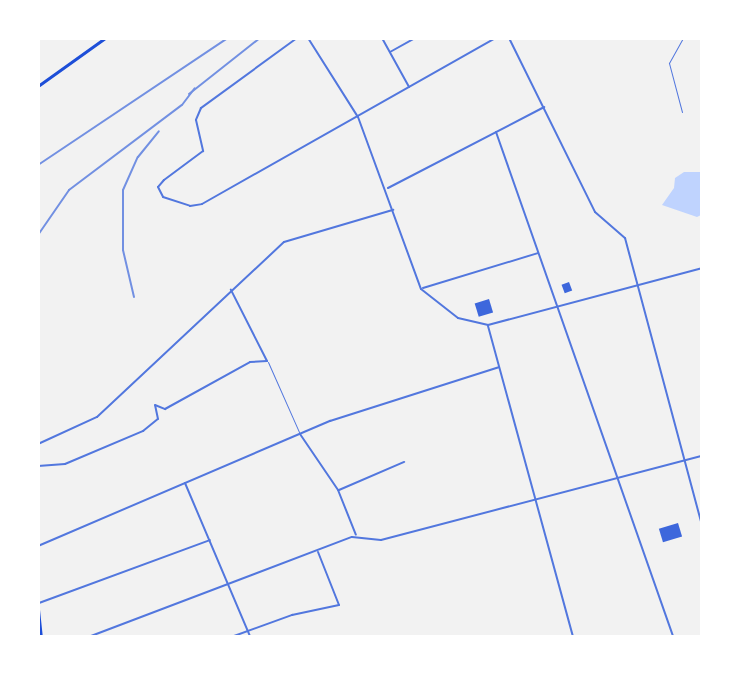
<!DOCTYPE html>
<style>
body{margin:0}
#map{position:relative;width:740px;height:675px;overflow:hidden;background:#f2f2f2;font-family:"PT Sans Narrow",sans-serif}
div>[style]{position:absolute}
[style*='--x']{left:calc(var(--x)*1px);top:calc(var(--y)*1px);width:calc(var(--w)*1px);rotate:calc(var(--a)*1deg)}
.water>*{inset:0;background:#bfd3fe}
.building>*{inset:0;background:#3d67dc;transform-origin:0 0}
.service>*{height:1px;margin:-0.5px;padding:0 0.5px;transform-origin:0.5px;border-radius:0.5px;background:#5277de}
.minor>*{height:2px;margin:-1px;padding:0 1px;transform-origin:1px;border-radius:1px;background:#5277de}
.secondary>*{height:2.5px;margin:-1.25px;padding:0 1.25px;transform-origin:1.25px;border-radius:1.25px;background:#1d4ed8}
.primary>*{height:2.5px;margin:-1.25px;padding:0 1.25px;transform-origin:1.25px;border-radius:1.25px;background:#1d4ed8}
.rail>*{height:2px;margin:-1px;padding:0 1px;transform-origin:1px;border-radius:1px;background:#7290e2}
span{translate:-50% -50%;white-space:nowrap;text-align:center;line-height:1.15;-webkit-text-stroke:5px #fff;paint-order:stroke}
.frame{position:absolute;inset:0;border:40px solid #fff;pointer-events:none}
</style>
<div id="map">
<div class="water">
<div style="clip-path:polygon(684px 172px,701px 172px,701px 215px,697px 217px,662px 205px,674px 188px,675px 178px)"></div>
</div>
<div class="building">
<div style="left:569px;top:282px;width:9px;height:8px;rotate:69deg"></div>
<div style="left:489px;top:299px;width:14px;height:15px;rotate:73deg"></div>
<div style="left:678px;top:523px;width:14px;height:20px;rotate:73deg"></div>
</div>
<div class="service">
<div style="--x:682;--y:112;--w:51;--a:-104.9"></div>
<div style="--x:669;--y:63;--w:29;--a:-61"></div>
<div style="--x:268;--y:362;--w:77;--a:66.1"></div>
</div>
<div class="minor">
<div style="--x:297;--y:38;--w:119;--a:143.9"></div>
<div style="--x:201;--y:108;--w:13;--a:113"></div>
<div style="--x:196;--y:120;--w:32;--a:77"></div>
<div style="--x:203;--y:151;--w:49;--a:143.4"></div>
<div style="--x:164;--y:180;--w:9;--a:131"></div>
<div style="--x:158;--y:187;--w:11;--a:63"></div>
<div style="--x:163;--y:197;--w:28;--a:18"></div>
<div style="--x:190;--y:206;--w:12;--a:-9"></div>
<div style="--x:202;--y:204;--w:337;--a:-29.5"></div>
<div style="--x:308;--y:38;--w:93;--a:57.7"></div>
<div style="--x:358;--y:117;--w:183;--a:69.9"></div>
<div style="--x:421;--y:289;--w:47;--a:38.1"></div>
<div style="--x:458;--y:318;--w:31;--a:13"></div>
<div style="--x:488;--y:325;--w:221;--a:-14.9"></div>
<div style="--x:382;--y:38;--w:56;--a:61.1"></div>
<div style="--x:509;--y:38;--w:194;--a:63.7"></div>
<div style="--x:595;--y:212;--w:40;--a:41"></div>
<div style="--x:625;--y:238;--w:298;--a:75"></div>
<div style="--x:390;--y:52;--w:29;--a:-29"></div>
<div style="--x:496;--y:132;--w:534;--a:70.65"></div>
<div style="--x:388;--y:188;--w:176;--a:-27.4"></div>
<div style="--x:423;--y:288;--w:120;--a:-16.9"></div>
<div style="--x:488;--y:326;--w:321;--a:74.7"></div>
<div style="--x:300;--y:434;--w:68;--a:55.8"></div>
<div style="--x:338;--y:490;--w:48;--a:68.2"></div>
<div style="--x:38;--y:444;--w:65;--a:-24.6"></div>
<div style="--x:97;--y:417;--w:256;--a:-43.1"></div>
<div style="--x:284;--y:242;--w:114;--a:-16.4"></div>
<div style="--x:38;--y:466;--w:27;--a:-4"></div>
<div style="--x:65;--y:464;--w:85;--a:-22.9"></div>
<div style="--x:143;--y:431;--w:19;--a:-39"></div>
<div style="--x:158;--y:419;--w:14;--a:-102"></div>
<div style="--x:155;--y:405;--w:11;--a:22"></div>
<div style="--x:165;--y:409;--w:97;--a:-28.9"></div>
<div style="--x:250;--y:362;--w:17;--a:-3"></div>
<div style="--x:267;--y:361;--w:80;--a:-116.9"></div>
<div style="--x:185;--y:483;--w:166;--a:67"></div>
<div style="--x:339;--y:490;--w:71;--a:-23.3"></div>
<div style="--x:38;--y:546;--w:318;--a:-23.2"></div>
<div style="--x:330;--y:421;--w:177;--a:-17.7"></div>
<div style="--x:39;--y:603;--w:182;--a:-20.2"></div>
<div style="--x:91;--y:636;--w:279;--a:-20.8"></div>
<div style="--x:352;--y:537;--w:29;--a:6"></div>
<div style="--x:381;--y:540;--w:332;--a:-14.7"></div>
<div style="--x:234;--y:636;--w:62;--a:-19.9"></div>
<div style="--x:292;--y:615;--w:48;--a:-12"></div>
<div style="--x:339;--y:605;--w:57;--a:-111.6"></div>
</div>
<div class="secondary">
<div style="--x:38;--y:605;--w:31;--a:84"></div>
</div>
<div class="primary">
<div style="--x:38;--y:86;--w:82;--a:-35.6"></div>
</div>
<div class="rail">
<div style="--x:189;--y:94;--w:90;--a:-38.3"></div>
<div style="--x:38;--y:165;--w:229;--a:-33.8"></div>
<div style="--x:38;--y:235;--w:55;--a:-55.4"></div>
<div style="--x:69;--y:190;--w:141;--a:-37"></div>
<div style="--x:182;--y:105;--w:21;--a:-53"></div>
<div style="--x:134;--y:297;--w:48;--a:-103.2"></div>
<div style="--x:123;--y:250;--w:60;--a:-90"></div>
<div style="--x:123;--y:190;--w:36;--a:-66"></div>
<div style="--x:138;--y:157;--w:33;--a:-51"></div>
</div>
<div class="frame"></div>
</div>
